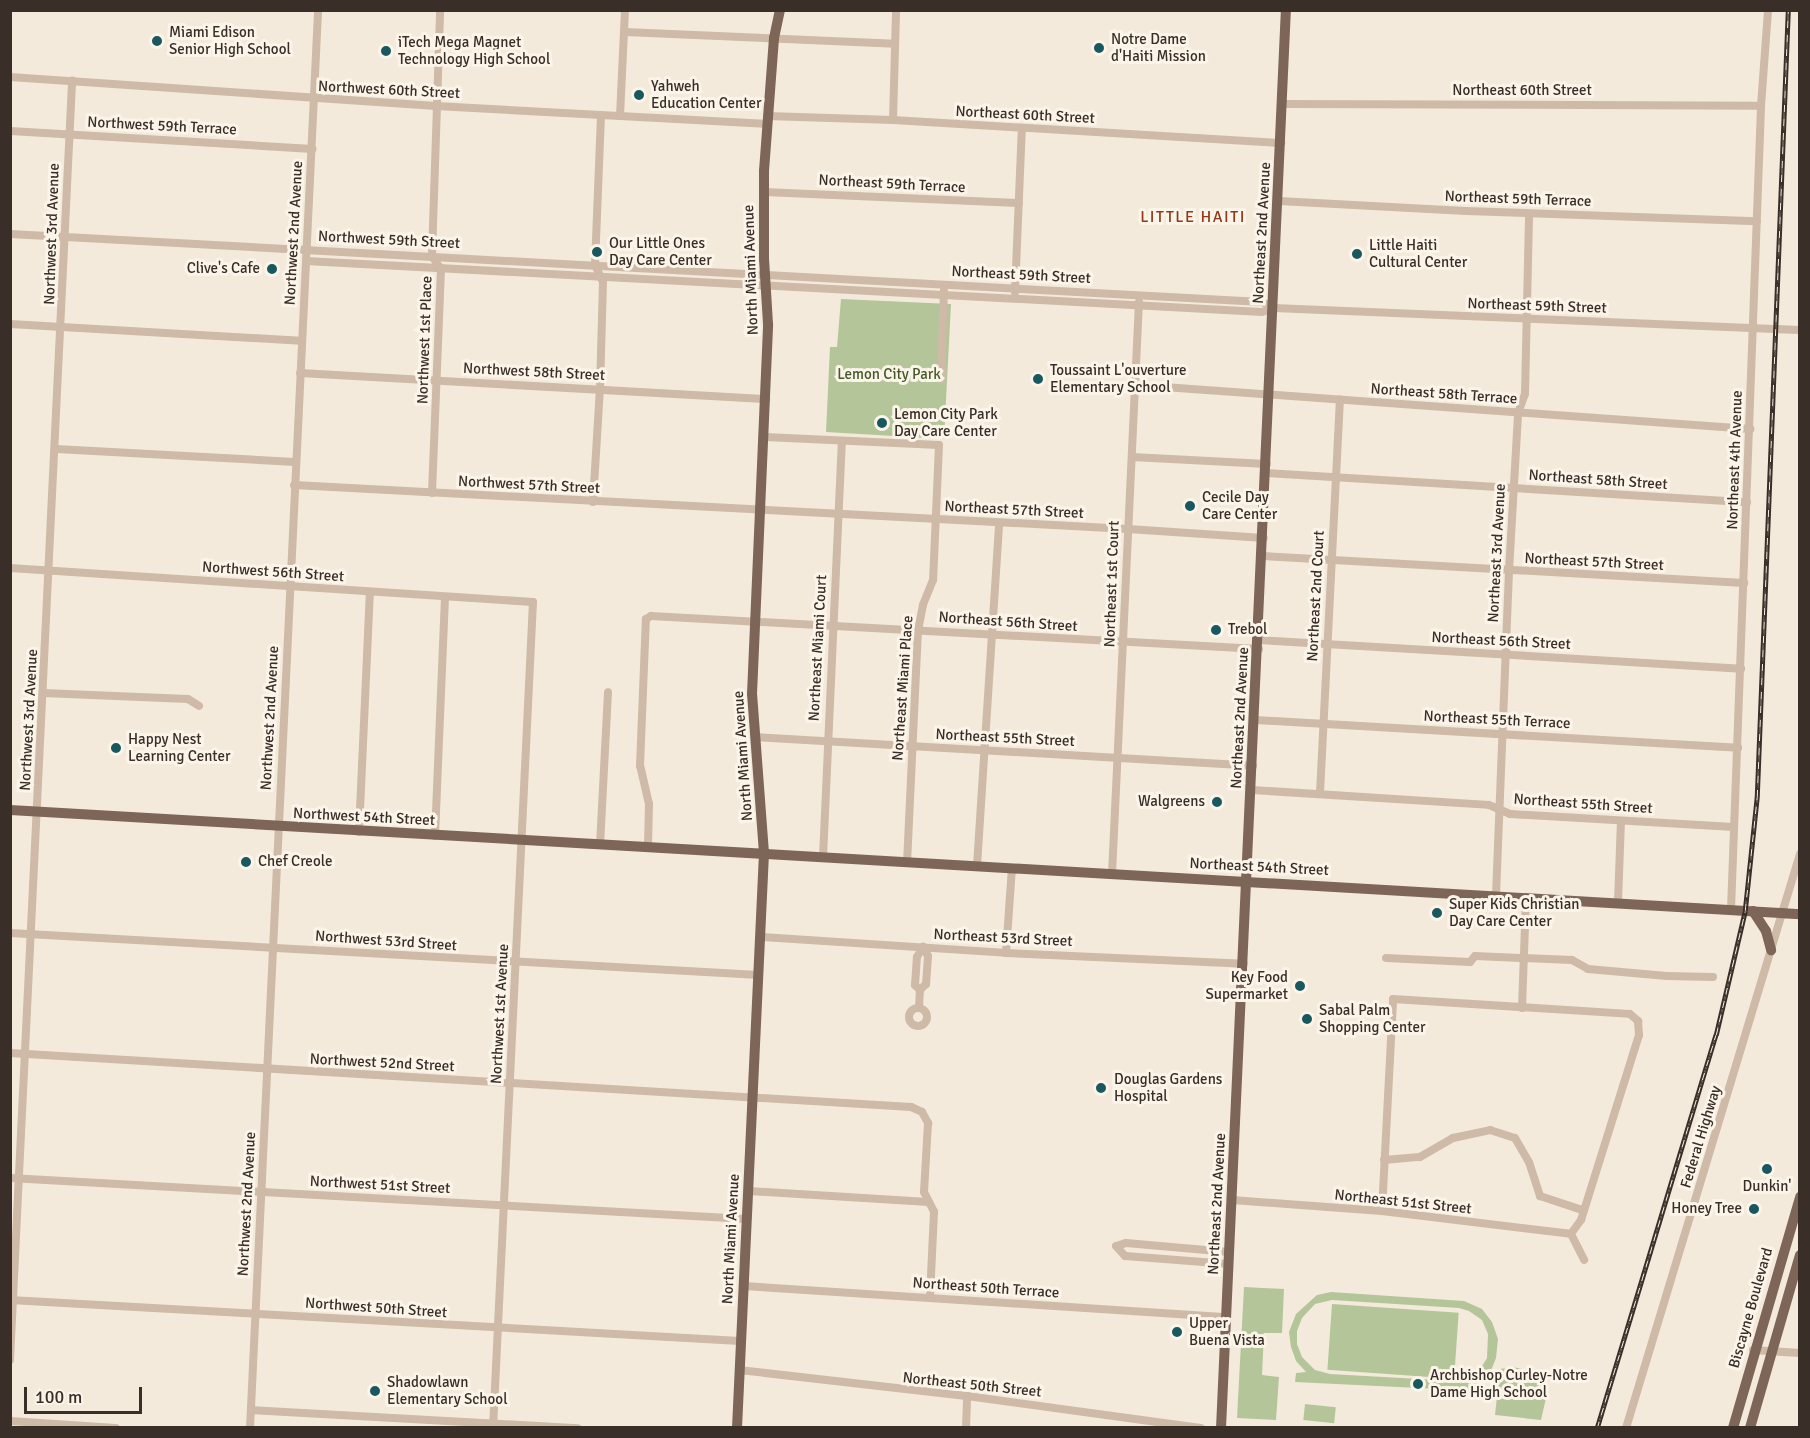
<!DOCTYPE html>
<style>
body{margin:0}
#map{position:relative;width:1810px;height:1438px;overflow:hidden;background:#f4eadc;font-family:Signika,sans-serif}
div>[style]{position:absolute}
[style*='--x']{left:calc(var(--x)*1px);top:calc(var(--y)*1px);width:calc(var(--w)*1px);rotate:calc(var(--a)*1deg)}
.green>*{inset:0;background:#b5c59a;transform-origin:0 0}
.minor>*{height:8px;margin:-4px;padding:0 4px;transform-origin:4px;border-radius:4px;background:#cebaa6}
.minor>.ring{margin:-4px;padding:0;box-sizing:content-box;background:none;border:8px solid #cebaa6;border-radius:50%}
.major>*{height:10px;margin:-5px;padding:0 5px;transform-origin:5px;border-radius:5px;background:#7d6557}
.rail>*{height:4.5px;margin-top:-2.25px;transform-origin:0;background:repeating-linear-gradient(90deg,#fbf4e9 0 7px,#392e28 0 14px);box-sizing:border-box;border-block:2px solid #392e28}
.dots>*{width:16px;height:16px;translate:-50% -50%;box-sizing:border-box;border:3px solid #fbf4e9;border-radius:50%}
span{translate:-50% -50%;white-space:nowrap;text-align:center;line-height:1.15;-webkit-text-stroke:6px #fbf4e9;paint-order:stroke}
.poi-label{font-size:15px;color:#392e28}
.left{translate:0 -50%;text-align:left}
.right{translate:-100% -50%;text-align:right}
.street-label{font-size:15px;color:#392e28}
.park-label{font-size:15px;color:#465a29}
.neighbourhood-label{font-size:16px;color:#913919;letter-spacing:1.5px}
.frame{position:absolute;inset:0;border:12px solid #392e28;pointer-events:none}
.scale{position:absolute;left:24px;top:1387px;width:118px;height:27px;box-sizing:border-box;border:3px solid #392e28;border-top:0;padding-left:8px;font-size:18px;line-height:21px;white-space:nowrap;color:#392e28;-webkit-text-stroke:4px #fbf4e9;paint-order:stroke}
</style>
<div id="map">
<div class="green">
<div style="clip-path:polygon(841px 299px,951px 304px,944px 439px,826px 432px,830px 347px,837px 347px)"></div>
<div style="clip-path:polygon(1244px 1287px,1284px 1289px,1282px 1333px,1264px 1333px,1262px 1375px,1279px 1377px,1276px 1420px,1237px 1418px)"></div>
<div style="clip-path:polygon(evenodd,1331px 1292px,1464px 1301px,1482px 1309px,1492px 1322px,1498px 1339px,1496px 1358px,1492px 1368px,1478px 1383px,1480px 1391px,1295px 1382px,1296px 1373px,1306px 1372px,1296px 1361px,1291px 1347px,1289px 1332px,1296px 1314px,1317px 1295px,1331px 1292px,1332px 1300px,1459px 1308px,1469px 1311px,1482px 1320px,1488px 1334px,1487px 1358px,1479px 1371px,1465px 1380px,1455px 1381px,1330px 1374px,1315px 1370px,1302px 1357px,1297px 1344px,1297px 1331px,1302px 1318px,1315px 1304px,1332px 1300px)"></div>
<div style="left:1332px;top:1304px;width:127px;height:66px;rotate:4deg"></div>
<div style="clip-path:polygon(1513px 1367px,1526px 1370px,1543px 1385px,1546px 1398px,1541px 1420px,1495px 1415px,1500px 1369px)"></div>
<div style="left:1305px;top:1404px;width:31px;height:16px;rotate:6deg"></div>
</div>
<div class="minor">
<div style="--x:625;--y:32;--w:270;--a:2.5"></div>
<div style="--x:10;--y:77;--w:427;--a:3.9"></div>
<div style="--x:436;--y:106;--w:331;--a:3.1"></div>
<div style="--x:1283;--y:104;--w:478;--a:0.2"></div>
<div style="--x:620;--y:116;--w:106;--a:-87.3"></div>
<div style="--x:767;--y:116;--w:126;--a:1.8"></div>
<div style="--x:893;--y:120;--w:389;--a:3.4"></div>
<div style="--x:893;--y:120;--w:110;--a:-88.4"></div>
<div style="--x:10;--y:131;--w:303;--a:3.4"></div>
<div style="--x:764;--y:192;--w:255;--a:2.5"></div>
<div style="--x:1279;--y:201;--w:187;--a:3.1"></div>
<div style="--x:1466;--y:211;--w:291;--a:2"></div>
<div style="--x:10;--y:234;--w:1254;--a:3.11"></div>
<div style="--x:1262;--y:302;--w:13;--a:27"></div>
<div style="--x:306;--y:261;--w:957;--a:3.05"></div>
<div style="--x:1262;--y:312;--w:13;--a:-18"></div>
<div style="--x:1274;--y:308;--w:526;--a:2.4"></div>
<div style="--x:1015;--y:292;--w:164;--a:-87.6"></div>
<div style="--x:10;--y:324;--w:291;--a:3.3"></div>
<div style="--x:300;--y:373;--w:467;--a:3.2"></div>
<div style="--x:941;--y:379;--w:89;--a:-88.1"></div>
<div style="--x:1136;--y:385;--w:616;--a:4.1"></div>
<div style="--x:765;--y:437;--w:174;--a:2.6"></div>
<div style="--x:939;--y:445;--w:135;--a:92.5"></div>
<div style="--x:933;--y:580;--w:27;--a:112"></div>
<div style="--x:923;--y:605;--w:25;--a:101"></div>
<div style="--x:918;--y:630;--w:232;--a:92.7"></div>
<div style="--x:56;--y:449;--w:239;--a:3.1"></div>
<div style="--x:1132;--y:457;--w:135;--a:3"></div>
<div style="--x:1267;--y:473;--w:481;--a:3.5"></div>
<div style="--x:294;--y:485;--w:835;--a:3.02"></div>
<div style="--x:1128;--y:529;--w:136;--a:3.8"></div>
<div style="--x:432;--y:493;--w:224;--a:-87.7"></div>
<div style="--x:441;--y:269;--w:16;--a:-125"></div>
<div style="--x:432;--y:256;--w:246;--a:-88.1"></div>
<div style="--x:593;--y:502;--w:113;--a:-86.5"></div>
<div style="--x:600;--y:389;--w:107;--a:-88.4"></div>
<div style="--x:603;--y:282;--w:19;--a:-115"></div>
<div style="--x:595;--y:265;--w:150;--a:-87.7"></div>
<div style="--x:1263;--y:556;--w:482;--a:3.2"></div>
<div style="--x:10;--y:568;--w:524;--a:3.72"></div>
<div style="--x:533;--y:602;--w:827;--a:92.77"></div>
<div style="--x:1259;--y:640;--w:483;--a:3.4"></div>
<div style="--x:43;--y:693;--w:145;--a:2.4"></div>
<div style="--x:188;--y:699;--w:13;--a:32"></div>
<div style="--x:1255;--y:720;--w:484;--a:3.3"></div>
<div style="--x:755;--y:737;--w:499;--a:3.3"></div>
<div style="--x:1252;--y:790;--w:237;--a:3.6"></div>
<div style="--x:1489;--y:805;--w:23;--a:23"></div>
<div style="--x:1510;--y:814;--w:224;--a:3.3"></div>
<div style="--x:1320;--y:793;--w:394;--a:-87.1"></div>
<div style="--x:359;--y:832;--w:239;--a:-87.4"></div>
<div style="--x:435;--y:836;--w:238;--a:-87.6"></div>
<div style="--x:600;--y:845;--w:153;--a:-87"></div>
<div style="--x:648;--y:847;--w:43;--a:-88.7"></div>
<div style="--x:649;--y:804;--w:39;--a:-103"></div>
<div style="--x:640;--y:766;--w:147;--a:-87.7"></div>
<div style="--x:646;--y:619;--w:6;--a:-31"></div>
<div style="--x:651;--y:616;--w:609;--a:3.11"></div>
<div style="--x:823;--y:857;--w:416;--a:-87.4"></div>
<div style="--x:977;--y:866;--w:344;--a:-86.3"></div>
<div style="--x:1112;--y:874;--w:573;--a:-87.3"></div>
<div style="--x:1496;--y:895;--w:324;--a:-87.7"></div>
<div style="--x:1509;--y:571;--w:158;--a:-86.7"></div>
<div style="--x:1518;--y:413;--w:20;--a:-70"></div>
<div style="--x:1525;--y:394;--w:180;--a:-88.7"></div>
<div style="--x:1618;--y:902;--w:81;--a:-87.9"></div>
<div style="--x:1731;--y:910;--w:805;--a:-87.86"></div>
<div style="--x:1761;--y:106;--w:96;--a:-85.8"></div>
<div style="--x:10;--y:933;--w:750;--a:3.21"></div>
<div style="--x:761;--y:937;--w:246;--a:3.7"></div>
<div style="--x:1006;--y:953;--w:238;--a:2.6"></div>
<div style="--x:1006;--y:953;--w:85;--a:-86"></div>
<div style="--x:1386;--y:958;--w:84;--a:2.7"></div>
<div style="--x:1470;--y:962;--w:8;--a:-50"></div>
<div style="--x:1475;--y:956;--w:97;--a:2.4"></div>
<div style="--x:1572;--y:960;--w:18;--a:29"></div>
<div style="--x:1588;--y:969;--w:79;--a:5.1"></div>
<div style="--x:1667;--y:976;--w:46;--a:1.2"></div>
<div class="ring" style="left:909px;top:1008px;width:10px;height:10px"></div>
<div style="--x:919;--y:1008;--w:18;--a:-87"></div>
<div style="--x:920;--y:990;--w:7;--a:-135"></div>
<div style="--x:915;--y:985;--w:28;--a:-86"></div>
<div style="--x:917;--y:957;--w:12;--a:-59"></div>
<div style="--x:923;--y:947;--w:10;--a:61"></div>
<div style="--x:928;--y:956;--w:28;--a:94"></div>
<div style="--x:926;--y:984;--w:8;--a:135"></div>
<div style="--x:1522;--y:1008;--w:111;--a:-87.9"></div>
<div style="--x:10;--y:1053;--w:903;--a:3.43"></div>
<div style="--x:911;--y:1107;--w:12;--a:24"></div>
<div style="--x:922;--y:1112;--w:13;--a:61"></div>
<div style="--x:928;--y:1123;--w:69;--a:93.3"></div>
<div style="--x:924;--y:1192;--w:22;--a:63"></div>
<div style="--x:934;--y:1212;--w:85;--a:92.7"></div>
<div style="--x:1384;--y:1160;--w:36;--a:-5"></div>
<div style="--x:1420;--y:1157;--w:38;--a:-30"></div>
<div style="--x:1453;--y:1138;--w:38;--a:-12"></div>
<div style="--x:1490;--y:1130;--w:26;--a:18"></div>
<div style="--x:1515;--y:1138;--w:28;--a:60"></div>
<div style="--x:1529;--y:1162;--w:36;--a:72"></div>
<div style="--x:1540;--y:1196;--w:44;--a:18.4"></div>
<div style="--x:10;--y:1178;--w:738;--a:3.18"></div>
<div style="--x:749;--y:1191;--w:180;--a:3.5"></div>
<div style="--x:1232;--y:1200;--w:150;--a:4.2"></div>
<div style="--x:1382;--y:1211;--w:190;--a:6.9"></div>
<div style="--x:1382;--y:1211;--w:212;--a:-87"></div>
<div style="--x:1393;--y:999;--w:237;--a:3.6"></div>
<div style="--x:1630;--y:1014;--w:11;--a:41"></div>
<div style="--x:1638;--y:1021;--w:14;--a:86"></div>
<div style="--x:1639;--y:1035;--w:194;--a:107.4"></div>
<div style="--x:1581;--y:1220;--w:17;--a:126"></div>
<div style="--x:1571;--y:1234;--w:29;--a:63"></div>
<div style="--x:1229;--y:1264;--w:104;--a:-175.6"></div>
<div style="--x:1125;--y:1256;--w:13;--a:-132"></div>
<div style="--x:1116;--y:1246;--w:10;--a:-17"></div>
<div style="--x:1126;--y:1243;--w:103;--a:5"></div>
<div style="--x:744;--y:1286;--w:484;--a:3.7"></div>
<div style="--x:10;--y:1300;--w:731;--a:3.21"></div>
<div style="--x:1753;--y:1350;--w:47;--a:3.7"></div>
<div style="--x:10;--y:1360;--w:1281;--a:-87.22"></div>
<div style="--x:739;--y:1370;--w:229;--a:6.5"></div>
<div style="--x:967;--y:1396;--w:236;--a:7.8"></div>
<div style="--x:251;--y:1410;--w:327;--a:3.2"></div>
<div style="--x:10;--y:1421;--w:106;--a:3.8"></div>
<div style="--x:250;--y:1428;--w:1420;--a:-87.25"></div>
<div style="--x:966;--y:1428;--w:32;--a:-88"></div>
<div style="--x:1626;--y:1428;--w:600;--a:-73.14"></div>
</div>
<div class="major">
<div style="--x:10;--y:810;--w:1793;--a:3.33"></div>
<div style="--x:1753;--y:911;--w:24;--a:57"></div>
<div style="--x:1766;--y:931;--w:20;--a:75"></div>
<div style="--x:737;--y:1428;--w:576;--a:-87.31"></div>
<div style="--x:764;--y:853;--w:159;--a:-94.3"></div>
<div style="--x:752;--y:694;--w:370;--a:-87.5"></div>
<div style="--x:768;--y:324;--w:65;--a:-93.5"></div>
<div style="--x:764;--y:259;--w:88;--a:-90"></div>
<div style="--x:764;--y:171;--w:133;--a:-85.7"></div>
<div style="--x:774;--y:38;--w:29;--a:-78"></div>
<div style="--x:1221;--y:1428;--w:1419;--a:-87.38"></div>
<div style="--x:1733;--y:1428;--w:241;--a:-73.8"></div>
<div style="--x:1750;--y:1428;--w:180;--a:-73.9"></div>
</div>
<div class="rail">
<div style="--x:1597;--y:1428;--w:411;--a:-73.2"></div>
<div style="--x:1716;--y:1035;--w:127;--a:-76.8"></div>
<div style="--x:1745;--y:911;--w:115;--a:-84"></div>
<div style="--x:1757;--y:797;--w:788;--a:-87.74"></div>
</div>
<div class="dots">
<div style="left:157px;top:41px;background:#19585f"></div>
<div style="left:1099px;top:48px;background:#19585f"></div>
<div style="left:386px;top:51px;background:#19585f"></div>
<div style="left:639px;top:95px;background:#19585f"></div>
<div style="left:597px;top:252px;background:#19585f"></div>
<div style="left:1357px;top:254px;background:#19585f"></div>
<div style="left:272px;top:269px;background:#19585f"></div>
<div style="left:1038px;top:379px;background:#19585f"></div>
<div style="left:882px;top:423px;background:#19585f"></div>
<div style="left:1190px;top:506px;background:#19585f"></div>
<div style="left:1216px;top:630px;background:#19585f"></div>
<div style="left:116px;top:748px;background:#19585f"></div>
<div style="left:1217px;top:802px;background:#19585f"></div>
<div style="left:246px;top:862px;background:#19585f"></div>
<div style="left:1437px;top:913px;background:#19585f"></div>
<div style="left:1300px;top:986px;background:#19585f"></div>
<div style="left:1307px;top:1019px;background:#19585f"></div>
<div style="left:1101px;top:1088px;background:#19585f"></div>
<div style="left:1767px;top:1169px;background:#19585f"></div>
<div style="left:1754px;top:1209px;background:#19585f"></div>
<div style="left:1177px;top:1332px;background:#19585f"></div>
<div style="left:1418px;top:1384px;background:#19585f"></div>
<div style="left:375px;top:1391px;background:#19585f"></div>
</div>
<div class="poi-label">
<span class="left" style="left:169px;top:41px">Miami Edison<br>Senior High School</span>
<span class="left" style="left:1111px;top:48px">Notre Dame<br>d'Haiti Mission</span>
<span class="left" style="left:398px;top:51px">iTech Mega Magnet<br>Technology High School</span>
<span class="left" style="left:651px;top:95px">Yahweh<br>Education Center</span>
<span class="left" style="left:609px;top:252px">Our Little Ones<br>Day Care Center</span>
<span class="left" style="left:1369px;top:254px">Little Haiti<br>Cultural Center</span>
<span class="right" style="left:260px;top:269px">Clive's Cafe</span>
<span class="left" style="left:1050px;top:379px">Toussaint L'ouverture<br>Elementary School</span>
<span class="left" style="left:894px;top:423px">Lemon City Park<br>Day Care Center</span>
<span class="left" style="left:1202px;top:506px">Cecile Day<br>Care Center</span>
<span class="left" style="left:1228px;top:630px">Trebol</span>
<span class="left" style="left:128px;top:748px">Happy Nest<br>Learning Center</span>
<span class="right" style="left:1205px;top:802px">Walgreens</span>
<span class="left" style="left:258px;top:862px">Chef Creole</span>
<span class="left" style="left:1449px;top:913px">Super Kids Christian<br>Day Care Center</span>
<span class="right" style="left:1288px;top:986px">Key Food<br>Supermarket</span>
<span class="left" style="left:1319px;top:1019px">Sabal Palm<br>Shopping Center</span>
<span class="left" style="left:1114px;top:1088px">Douglas Gardens<br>Hospital</span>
<span style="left:1767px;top:1187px">Dunkin'</span>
<span class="right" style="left:1742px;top:1209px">Honey Tree</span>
<span class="left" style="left:1189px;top:1332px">Upper<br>Buena Vista</span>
<span class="left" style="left:1430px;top:1384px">Archbishop Curley-Notre<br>Dame High School</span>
<span class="left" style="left:387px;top:1391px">Shadowlawn<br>Elementary School</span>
</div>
<div class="street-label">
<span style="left:389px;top:90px;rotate:3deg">Northwest 60th Street</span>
<span style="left:1522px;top:91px">Northeast 60th Street</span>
<span style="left:1025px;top:115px;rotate:3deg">Northeast 60th Street</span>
<span style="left:162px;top:126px;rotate:3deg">Northwest 59th Terrace</span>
<span style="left:892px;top:184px;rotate:3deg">Northeast 59th Terrace</span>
<span style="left:1518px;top:199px;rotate:2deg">Northeast 59th Terrace</span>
<span style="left:294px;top:233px;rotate:-87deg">Northwest 2nd Avenue</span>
<span style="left:1262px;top:233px;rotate:-87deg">Northeast 2nd Avenue</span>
<span style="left:52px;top:234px;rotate:-88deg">Northwest 3rd Avenue</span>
<span style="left:389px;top:240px;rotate:3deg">Northwest 59th Street</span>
<span style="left:751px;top:270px;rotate:-92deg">North Miami Avenue</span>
<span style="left:1021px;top:275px;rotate:3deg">Northeast 59th Street</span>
<span style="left:1537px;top:306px;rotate:2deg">Northeast 59th Street</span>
<span style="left:425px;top:340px;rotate:-88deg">Northwest 1st Place</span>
<span style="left:534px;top:372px;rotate:3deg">Northwest 58th Street</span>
<span style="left:1444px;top:394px;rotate:4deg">Northeast 58th Terrace</span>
<span style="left:1735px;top:460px;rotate:-88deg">Northeast 4th Avenue</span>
<span style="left:1598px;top:480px;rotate:4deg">Northeast 58th Street</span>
<span style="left:529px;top:485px;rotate:3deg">Northwest 57th Street</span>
<span style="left:1014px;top:510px;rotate:3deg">Northeast 57th Street</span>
<span style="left:1497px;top:553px;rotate:-87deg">Northeast 3rd Avenue</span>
<span style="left:1594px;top:562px;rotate:3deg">Northeast 57th Street</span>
<span style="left:273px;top:572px;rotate:4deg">Northwest 56th Street</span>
<span style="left:1112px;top:584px;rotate:-88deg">Northeast 1st Court</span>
<span style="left:1316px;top:596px;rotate:-87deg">Northeast 2nd Court</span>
<span style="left:1008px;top:622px;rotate:4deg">Northeast 56th Street</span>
<span style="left:1501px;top:641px;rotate:3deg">Northeast 56th Street</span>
<span style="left:818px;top:648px;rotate:-87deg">Northeast Miami Court</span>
<span style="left:903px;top:688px;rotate:-86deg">Northeast Miami Place</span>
<span style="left:270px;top:718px;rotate:-87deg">Northwest 2nd Avenue</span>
<span style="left:1240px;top:718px;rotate:-87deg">Northeast 2nd Avenue</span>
<span style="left:29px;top:720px;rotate:-87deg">Northwest 3rd Avenue</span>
<span style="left:1497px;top:720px;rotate:3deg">Northeast 55th Terrace</span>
<span style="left:1005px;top:738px;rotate:3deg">Northeast 55th Street</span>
<span style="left:743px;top:756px;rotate:-94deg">North Miami Avenue</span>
<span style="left:1583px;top:804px;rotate:4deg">Northeast 55th Street</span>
<span style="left:364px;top:817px;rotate:3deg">Northwest 54th Street</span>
<span style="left:1259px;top:867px;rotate:3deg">Northeast 54th Street</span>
<span style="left:1003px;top:938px;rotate:3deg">Northeast 53rd Street</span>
<span style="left:386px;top:941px;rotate:4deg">Northwest 53rd Street</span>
<span style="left:500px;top:1014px;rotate:-87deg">Northwest 1st Avenue</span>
<span style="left:382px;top:1063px;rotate:3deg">Northwest 52nd Street</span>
<span style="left:1701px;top:1137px;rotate:-73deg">Federal Highway</span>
<span style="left:380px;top:1185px;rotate:3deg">Northwest 51st Street</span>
<span style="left:1403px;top:1202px;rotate:6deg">Northeast 51st Street</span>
<span style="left:247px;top:1204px;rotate:-87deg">Northwest 2nd Avenue</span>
<span style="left:1217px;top:1204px;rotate:-87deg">Northeast 2nd Avenue</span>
<span style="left:731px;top:1239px;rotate:-87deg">North Miami Avenue</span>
<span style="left:986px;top:1288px;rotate:4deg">Northeast 50th Terrace</span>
<span style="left:376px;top:1308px;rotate:4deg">Northwest 50th Street</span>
<span style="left:1751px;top:1308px;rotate:-74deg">Biscayne Boulevard</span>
<span style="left:972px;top:1385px;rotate:6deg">Northeast 50th Street</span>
</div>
<div class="park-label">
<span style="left:889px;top:375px">Lemon City Park</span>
</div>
<div class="neighbourhood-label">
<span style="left:1193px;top:217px">LITTLE HAITI</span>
</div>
<div class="frame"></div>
<div class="scale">100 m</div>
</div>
